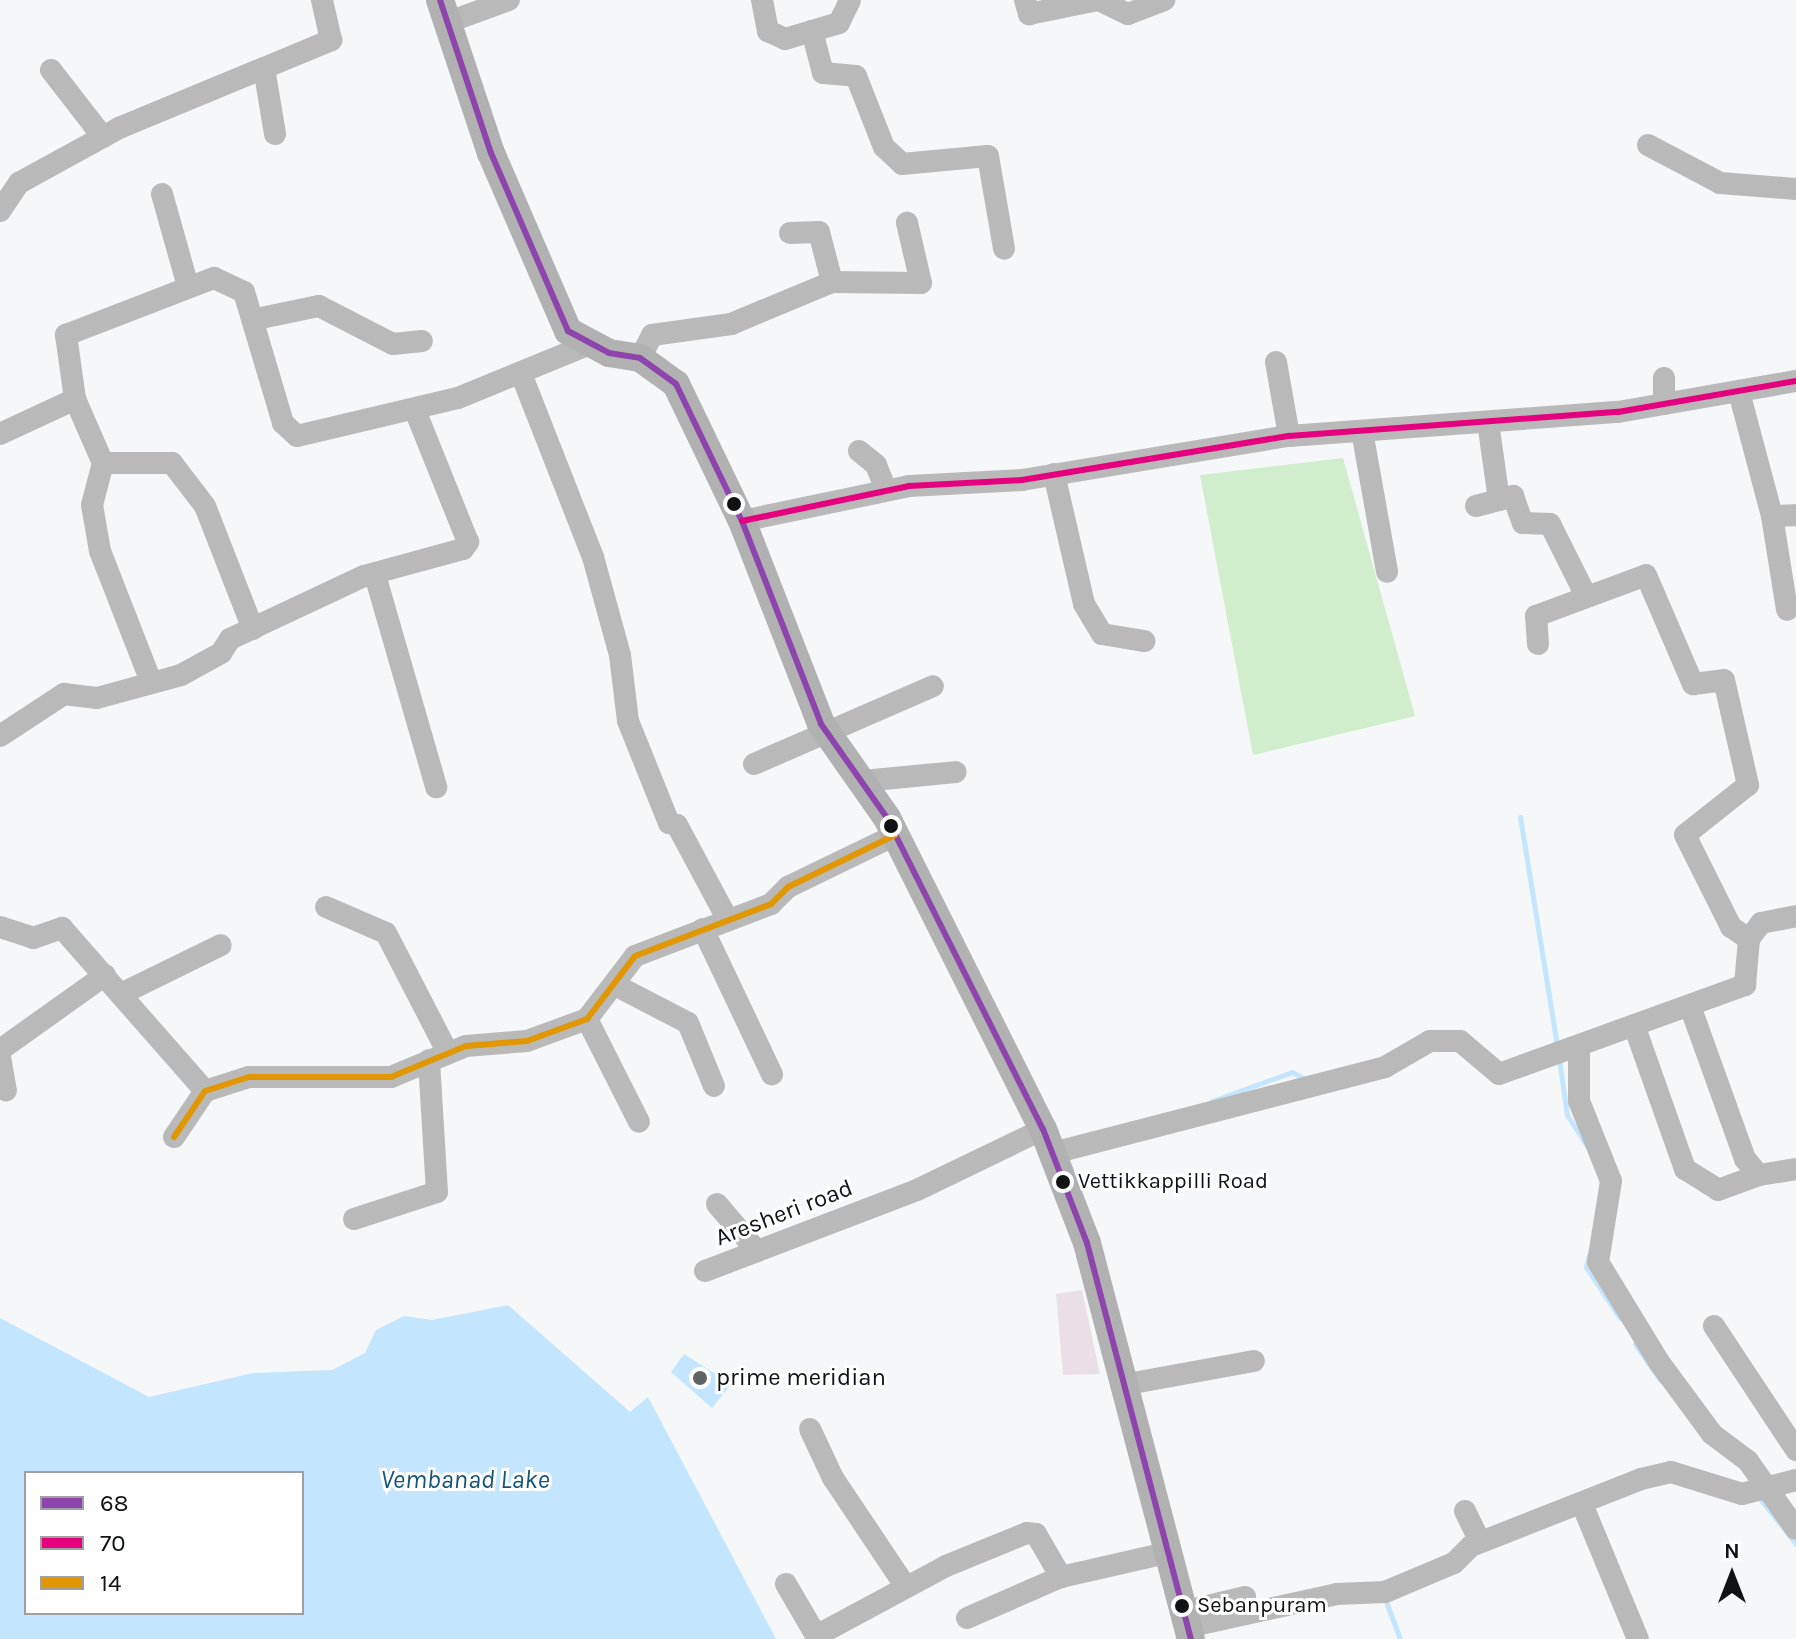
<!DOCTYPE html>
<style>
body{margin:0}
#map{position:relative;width:1796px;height:1639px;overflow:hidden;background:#f5f7f9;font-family:Karla,sans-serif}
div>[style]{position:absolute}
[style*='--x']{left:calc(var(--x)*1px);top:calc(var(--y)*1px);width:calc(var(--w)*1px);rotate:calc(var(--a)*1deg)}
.green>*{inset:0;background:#d0edcc}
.water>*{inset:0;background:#c3e5fd}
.stream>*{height:5px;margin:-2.5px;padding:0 2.5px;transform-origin:2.5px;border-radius:2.5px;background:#c3e5fd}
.building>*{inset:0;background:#ebdfe7}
.minor>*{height:22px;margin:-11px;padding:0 11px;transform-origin:11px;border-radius:11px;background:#bab9b9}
.major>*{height:28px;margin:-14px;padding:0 14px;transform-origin:14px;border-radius:14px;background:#b1b1b2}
.bus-1>*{height:6px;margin:-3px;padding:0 3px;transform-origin:3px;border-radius:3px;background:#8e44ad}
.bus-2>*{height:6px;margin:-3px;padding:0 3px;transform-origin:3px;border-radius:3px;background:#e5007d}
.bus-3>*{height:6px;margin:-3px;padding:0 3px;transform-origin:3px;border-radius:3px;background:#e09702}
.dots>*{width:22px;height:22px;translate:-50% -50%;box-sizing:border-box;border:4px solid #fff;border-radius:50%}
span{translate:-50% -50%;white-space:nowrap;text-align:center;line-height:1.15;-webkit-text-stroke:6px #fff;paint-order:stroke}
.bus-label{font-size:22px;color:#101213}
.left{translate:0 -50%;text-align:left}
.street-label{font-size:24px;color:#101213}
.poi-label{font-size:24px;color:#101213}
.water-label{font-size:26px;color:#16557a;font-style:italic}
.legend{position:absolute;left:24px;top:1471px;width:280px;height:144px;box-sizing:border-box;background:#fff;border:2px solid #9fa0a1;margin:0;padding:10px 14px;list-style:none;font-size:24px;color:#101213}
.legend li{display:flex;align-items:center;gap:16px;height:40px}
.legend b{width:40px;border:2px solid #9fa0a1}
.north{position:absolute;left:1692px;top:1535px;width:80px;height:80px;-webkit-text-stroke:6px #fff;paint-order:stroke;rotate:0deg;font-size:22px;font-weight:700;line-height:32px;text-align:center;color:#101213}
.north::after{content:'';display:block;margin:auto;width:28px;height:36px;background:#101213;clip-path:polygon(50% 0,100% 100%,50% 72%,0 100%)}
</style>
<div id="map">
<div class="green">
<div style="clip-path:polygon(1343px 458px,1415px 716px,1253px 755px,1200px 475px)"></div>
</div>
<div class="water">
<div style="clip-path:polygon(evenodd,508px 1305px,630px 1412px,648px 1397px,776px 1639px,0 1639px,0 1318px,149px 1397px,253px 1373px,332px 1370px,365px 1353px,376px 1330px,404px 1316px,432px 1320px,508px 1305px,26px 1473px,302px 1473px,302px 1613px,26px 1613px,26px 1473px)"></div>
<div style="clip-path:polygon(684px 1354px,731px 1384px,712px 1408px,671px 1372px)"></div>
</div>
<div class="stream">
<div style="--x:1520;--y:817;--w:231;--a:80.8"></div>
<div style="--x:1559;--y:1059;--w:57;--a:81.9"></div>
<div style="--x:1567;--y:1115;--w:37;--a:57"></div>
<div style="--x:1212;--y:1101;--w:85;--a:-19.9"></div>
<div style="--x:1292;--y:1072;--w:17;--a:28"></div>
<div style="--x:1589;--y:1255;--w:12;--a:104"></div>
<div style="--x:1586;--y:1267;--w:61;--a:56.3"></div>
<div style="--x:1635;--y:1344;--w:45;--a:54.9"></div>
<div style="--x:1757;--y:1495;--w:63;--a:51.5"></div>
<div style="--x:1385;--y:1599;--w:43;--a:69.4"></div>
</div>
<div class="building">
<div style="clip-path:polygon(1082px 1290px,1100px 1374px,1063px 1375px,1056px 1294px)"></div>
</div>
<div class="minor">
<div style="--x:762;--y:0;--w:32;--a:79"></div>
<div style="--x:768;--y:31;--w:19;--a:25"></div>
<div style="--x:785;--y:39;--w:56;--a:-16.5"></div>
<div style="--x:839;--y:23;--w:25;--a:-64"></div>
<div style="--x:1025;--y:0;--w:15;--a:74"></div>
<div style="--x:1029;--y:14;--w:69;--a:-11.6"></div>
<div style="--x:1099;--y:0;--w:32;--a:26"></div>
<div style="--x:1128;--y:14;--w:39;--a:-21"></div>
<div style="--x:446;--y:23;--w:67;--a:-20.1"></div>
<div style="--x:812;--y:31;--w:43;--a:75.3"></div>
<div style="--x:823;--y:73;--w:33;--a:5"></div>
<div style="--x:856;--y:76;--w:76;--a:68.5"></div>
<div style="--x:884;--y:147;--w:25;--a:43"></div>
<div style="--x:902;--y:164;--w:86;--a:-5.3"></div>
<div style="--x:988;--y:156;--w:94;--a:80.2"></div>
<div style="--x:264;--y:68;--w:67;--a:80.5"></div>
<div style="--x:51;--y:70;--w:85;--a:52.2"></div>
<div style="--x:1648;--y:145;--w:81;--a:27.8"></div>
<div style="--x:1720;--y:183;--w:76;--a:4.5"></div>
<div style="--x:162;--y:194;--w:92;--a:74.3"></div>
<div style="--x:0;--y:211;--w:34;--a:-56"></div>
<div style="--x:19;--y:183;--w:114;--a:-28.8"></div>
<div style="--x:119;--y:128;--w:230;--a:-22.5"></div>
<div style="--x:331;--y:40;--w:41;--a:-102.7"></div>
<div style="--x:790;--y:233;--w:29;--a:-2"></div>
<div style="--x:819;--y:232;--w:52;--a:75.4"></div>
<div style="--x:832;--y:282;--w:89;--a:0.6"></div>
<div style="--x:921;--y:283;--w:62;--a:-103.1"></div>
<div style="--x:256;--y:319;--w:64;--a:-11.7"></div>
<div style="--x:319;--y:306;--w:83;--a:27.2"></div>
<div style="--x:393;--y:344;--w:29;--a:-6"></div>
<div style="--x:640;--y:358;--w:26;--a:-62"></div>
<div style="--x:652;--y:335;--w:80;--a:-7.9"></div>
<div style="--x:731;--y:324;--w:109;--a:-22.6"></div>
<div style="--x:1276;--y:362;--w:75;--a:80"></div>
<div style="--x:522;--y:376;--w:194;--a:68.6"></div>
<div style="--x:593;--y:557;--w:102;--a:74.6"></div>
<div style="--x:620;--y:655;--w:66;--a:83.1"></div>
<div style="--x:628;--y:721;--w:110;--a:68.1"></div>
<div style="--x:669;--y:823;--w:8;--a:14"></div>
<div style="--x:677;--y:825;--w:108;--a:61.8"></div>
<div style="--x:1664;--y:378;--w:26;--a:90"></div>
<div style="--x:1739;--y:392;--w:128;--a:75.1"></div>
<div style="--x:1772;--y:516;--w:24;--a:-2"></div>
<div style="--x:75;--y:399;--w:70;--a:66.4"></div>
<div style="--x:103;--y:463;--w:43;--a:104.7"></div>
<div style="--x:92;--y:505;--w:47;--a:80.1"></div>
<div style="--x:100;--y:551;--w:141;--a:68.7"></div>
<div style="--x:1488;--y:422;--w:79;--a:82"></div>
<div style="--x:1499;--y:500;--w:15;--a:-16"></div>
<div style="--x:1513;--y:496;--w:29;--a:70"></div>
<div style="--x:1523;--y:523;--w:27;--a:2"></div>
<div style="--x:1550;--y:524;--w:80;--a:63.4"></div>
<div style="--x:1362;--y:431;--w:143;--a:79.9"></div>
<div style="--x:0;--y:434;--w:83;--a:-25"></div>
<div style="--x:75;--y:399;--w:65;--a:-98"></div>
<div style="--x:66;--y:335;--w:159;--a:-21.1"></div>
<div style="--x:214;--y:278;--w:33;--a:25"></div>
<div style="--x:244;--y:292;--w:137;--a:73.4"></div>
<div style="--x:283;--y:423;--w:19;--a:43"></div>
<div style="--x:297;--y:436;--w:165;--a:-13.3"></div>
<div style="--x:458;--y:398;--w:139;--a:-22.3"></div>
<div style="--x:859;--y:451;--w:22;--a:39"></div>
<div style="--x:876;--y:465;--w:27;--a:68"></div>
<div style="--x:103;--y:463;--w:69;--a:0"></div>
<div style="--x:172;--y:463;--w:54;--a:52.5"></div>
<div style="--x:205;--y:506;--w:132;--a:68.7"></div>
<div style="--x:1054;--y:474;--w:133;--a:77"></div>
<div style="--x:1084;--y:604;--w:35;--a:59"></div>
<div style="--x:1102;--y:634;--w:43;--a:9.5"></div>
<div style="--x:1476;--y:506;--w:24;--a:-15"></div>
<div style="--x:1772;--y:516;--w:95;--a:80.9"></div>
<div style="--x:742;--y:521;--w:171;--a:-11.8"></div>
<div style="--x:909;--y:486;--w:113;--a:-3"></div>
<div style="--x:1022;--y:480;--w:271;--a:-9.4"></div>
<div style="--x:1289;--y:436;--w:330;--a:-4.2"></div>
<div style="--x:1618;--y:412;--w:181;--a:-9.9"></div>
<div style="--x:375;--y:575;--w:221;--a:73.9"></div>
<div style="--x:1538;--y:644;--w:28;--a:-94"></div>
<div style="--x:1536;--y:616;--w:117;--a:-20.4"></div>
<div style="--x:1646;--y:575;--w:119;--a:66.7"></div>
<div style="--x:1693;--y:684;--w:31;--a:-7"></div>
<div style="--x:1724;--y:680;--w:108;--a:77.1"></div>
<div style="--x:1748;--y:785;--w:80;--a:141.6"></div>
<div style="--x:1685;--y:835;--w:103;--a:63.4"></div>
<div style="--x:1731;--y:927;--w:22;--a:34"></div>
<div style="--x:0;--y:736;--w:77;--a:-33.3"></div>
<div style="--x:64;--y:694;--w:33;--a:7"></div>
<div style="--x:97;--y:698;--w:87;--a:-15.3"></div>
<div style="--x:181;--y:675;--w:46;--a:-28.8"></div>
<div style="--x:221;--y:653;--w:17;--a:-57"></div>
<div style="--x:230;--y:639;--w:148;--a:-25.2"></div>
<div style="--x:364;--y:576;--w:103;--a:-15.3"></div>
<div style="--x:463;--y:549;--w:9;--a:-54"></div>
<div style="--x:468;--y:542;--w:142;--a:-111.9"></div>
<div style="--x:754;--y:764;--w:195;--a:-23.5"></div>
<div style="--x:863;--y:781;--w:93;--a:-5.5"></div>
<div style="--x:326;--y:907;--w:65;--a:23.4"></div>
<div style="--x:386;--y:933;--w:135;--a:62.7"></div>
<div style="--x:0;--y:927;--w:35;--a:18"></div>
<div style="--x:33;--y:938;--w:31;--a:-19"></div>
<div style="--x:62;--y:928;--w:217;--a:48.7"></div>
<div style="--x:703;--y:929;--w:161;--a:64.6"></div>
<div style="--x:615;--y:985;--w:82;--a:27.5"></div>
<div style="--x:688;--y:1023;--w:68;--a:67.6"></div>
<div style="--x:121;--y:994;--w:111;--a:-26.1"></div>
<div style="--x:1690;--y:1006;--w:163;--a:70.2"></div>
<div style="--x:1745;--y:1159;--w:21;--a:49"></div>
<div style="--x:1759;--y:1175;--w:37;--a:-9"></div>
<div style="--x:587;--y:1019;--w:115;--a:63.2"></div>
<div style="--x:1634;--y:1025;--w:153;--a:70.5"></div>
<div style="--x:1685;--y:1169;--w:39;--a:32"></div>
<div style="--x:1718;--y:1190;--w:44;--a:-20.1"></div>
<div style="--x:1579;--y:1047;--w:54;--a:90"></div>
<div style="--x:1579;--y:1101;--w:86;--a:68.2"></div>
<div style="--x:1611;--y:1181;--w:82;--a:99.1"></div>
<div style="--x:1598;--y:1262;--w:117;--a:58.6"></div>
<div style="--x:1659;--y:1362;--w:89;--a:53.6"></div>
<div style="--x:1712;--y:1434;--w:45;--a:36.9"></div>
<div style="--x:1748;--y:1461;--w:83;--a:54.8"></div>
<div style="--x:0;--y:1050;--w:129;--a:-35.5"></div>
<div style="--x:0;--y:1057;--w:34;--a:80"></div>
<div style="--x:174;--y:1137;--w:55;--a:-56"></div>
<div style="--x:205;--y:1091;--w:46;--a:-17.7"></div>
<div style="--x:249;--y:1077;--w:142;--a:0"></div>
<div style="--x:391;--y:1077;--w:81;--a:-22.5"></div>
<div style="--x:466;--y:1046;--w:61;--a:-4.7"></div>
<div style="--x:527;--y:1041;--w:64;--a:-20.1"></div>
<div style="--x:587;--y:1019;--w:79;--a:-52.7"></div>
<div style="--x:635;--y:956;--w:146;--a:-20.9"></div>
<div style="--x:771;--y:904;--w:24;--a:-45"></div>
<div style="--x:788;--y:887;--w:119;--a:-25.9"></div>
<div style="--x:1053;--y:1153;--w:343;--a:-14.5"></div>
<div style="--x:1385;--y:1067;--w:52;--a:-30"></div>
<div style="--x:1430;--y:1041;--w:30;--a:0"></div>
<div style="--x:1460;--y:1041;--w:51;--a:40.2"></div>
<div style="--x:1499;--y:1074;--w:262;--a:-19.9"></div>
<div style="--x:1745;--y:985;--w:46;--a:-85"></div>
<div style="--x:1749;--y:939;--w:20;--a:-53"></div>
<div style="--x:1761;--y:923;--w:36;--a:-11"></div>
<div style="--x:717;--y:1204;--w:62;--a:49.6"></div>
<div style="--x:354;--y:1219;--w:87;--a:-18"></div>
<div style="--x:437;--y:1192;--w:132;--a:-93.5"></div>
<div style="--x:705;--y:1271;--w:227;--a:-20.9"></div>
<div style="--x:917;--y:1190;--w:140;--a:-25.8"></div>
<div style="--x:1714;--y:1326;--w:149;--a:56.5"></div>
<div style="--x:1122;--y:1385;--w:134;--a:-10.3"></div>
<div style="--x:810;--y:1429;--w:54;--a:64.9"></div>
<div style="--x:833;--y:1478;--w:131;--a:56.2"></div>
<div style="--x:1582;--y:1504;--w:146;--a:67.5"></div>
<div style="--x:1465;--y:1511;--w:34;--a:64"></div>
<div style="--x:786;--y:1584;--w:64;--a:59.8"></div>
<div style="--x:1183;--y:1612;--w:64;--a:-13.6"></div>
<div style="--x:967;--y:1618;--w:103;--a:-23.6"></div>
<div style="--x:1187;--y:1627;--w:154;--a:-12.4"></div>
<div style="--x:1337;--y:1594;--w:48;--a:-2.4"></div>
<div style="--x:1385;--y:1592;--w:75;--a:-22.8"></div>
<div style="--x:1454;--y:1563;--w:24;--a:-45"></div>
<div style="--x:1471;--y:1546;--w:183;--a:-21.5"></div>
<div style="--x:1641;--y:1479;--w:31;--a:-13"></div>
<div style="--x:1671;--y:1472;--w:74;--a:17.2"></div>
<div style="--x:1742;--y:1494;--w:56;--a:-14.5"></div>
<div style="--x:816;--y:1636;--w:148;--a:-28.3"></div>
<div style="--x:946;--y:1566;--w:87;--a:-22.2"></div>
<div style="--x:1027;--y:1533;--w:9;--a:6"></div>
<div style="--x:1036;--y:1534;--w:50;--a:59.8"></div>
<div style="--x:1061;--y:1577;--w:109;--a:-12.8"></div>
</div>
<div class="major">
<div style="--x:440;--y:0;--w:161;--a:71.6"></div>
<div style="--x:491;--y:153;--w:194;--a:66.6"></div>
<div style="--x:568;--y:331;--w:47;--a:28.2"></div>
<div style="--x:609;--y:353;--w:31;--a:9"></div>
<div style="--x:640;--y:358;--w:44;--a:35.8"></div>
<div style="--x:676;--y:384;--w:152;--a:64.3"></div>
<div style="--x:742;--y:521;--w:218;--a:68.7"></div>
<div style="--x:821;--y:724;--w:115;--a:54.9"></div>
<div style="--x:887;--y:818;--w:348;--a:63.4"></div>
<div style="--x:1043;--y:1129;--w:122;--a:68.9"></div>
<div style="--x:1087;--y:1243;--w:409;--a:75.3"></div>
</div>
<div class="bus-1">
<div style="--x:440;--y:0;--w:161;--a:71.6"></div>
<div style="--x:491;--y:153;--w:194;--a:66.6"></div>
<div style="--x:568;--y:331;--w:47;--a:28.2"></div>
<div style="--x:609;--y:353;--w:31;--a:9"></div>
<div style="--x:640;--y:358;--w:44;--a:35.8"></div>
<div style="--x:676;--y:384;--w:152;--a:64.3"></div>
<div style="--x:742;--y:521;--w:218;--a:68.7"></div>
<div style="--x:821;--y:724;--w:115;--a:54.9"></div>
<div style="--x:887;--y:818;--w:348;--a:63.4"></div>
<div style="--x:1043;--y:1129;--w:122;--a:68.9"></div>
<div style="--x:1087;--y:1243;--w:409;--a:75.3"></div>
</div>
<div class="bus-2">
<div style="--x:742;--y:521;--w:171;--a:-11.8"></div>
<div style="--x:909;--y:486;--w:113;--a:-3"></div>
<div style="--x:1022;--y:480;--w:271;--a:-9.4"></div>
<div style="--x:1289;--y:436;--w:330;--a:-4.2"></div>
<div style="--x:1618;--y:412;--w:181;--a:-9.9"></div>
</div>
<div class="bus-3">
<div style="--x:174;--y:1137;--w:55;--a:-56"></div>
<div style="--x:205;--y:1091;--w:46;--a:-17.7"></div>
<div style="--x:249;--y:1077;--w:142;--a:0"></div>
<div style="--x:391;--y:1077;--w:81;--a:-22.5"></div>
<div style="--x:466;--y:1046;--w:61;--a:-4.7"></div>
<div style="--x:527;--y:1041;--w:64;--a:-20.1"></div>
<div style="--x:587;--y:1019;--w:79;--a:-52.7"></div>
<div style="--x:635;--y:956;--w:146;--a:-20.9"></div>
<div style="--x:771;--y:904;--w:24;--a:-45"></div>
<div style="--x:788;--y:887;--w:119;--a:-25.9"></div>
</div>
<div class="dots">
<div style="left:734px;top:504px;background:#101213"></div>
<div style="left:891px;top:826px;background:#101213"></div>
<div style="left:1063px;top:1182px;background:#101213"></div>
<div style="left:700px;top:1378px;background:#606264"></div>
<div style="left:1182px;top:1606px;background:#101213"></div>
</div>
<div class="bus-label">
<span class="left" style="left:1078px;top:1182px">Vettikkappilli Road</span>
<span class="left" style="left:1197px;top:1606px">Sebanpuram</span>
</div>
<div class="street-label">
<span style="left:784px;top:1213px;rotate:-21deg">Aresheri road</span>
</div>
<div class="poi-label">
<span class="left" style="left:716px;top:1378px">prime meridian</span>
</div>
<div class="water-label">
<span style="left:465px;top:1480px">Vembanad Lake</span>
</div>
<ul class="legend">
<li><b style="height:10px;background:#8e44ad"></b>68</li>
<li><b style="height:10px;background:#e5007d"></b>70</li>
<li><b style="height:10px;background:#e09702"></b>14</li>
</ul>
<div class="north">N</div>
</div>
